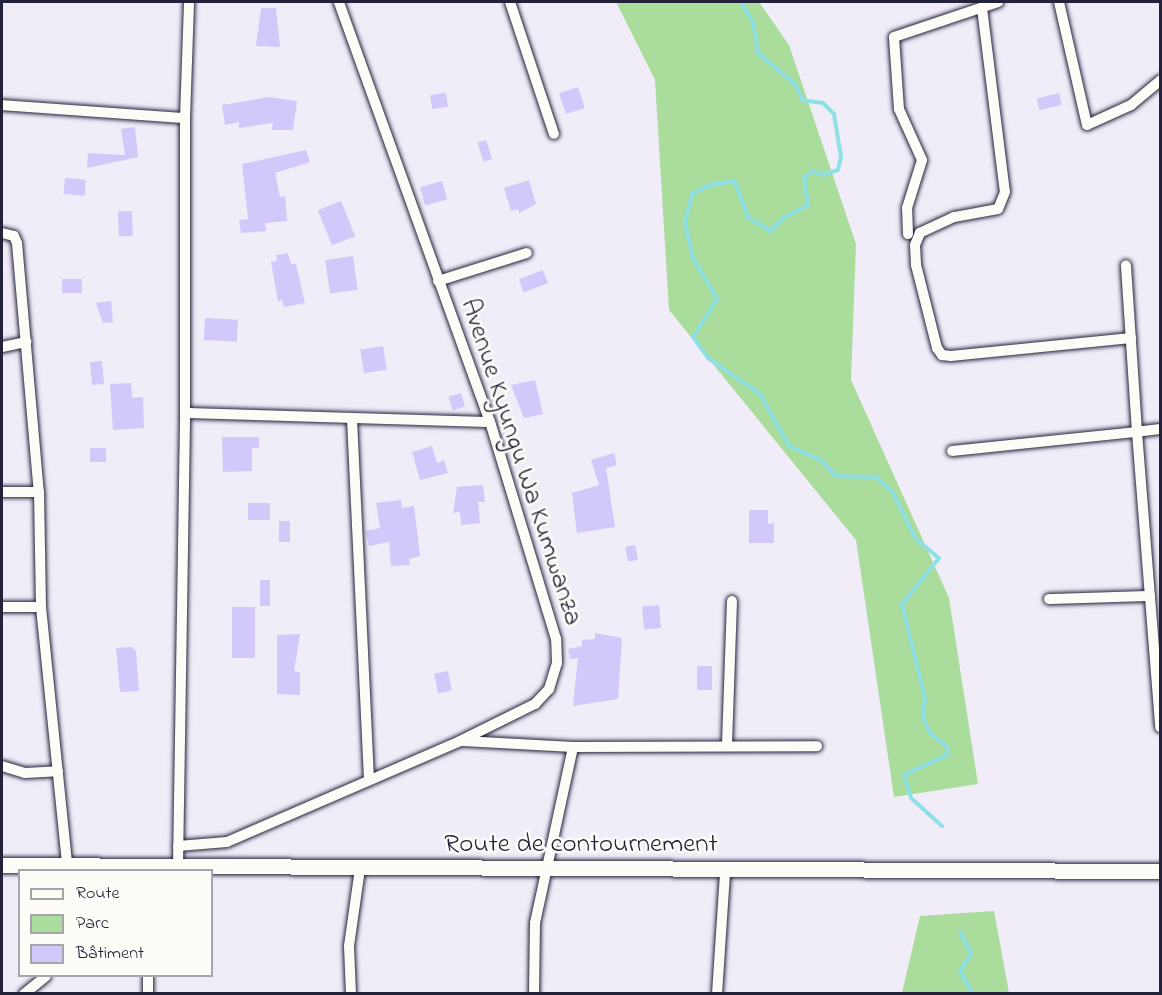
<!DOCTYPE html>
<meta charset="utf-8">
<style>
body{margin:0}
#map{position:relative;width:1162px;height:995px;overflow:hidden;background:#f0ecf8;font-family:"Indie Flower",sans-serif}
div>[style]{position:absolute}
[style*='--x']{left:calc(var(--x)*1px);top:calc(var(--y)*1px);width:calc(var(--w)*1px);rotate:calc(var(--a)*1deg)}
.green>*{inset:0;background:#aadc9c}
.stream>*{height:4px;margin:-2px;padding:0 2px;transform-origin:2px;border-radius:2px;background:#8ee0e5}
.building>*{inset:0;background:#d2c8fa;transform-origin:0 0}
.roads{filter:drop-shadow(0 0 2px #22223b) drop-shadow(0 0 2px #22223b)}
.street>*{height:10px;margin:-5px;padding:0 5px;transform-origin:5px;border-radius:5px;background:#fdfcf7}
.secondary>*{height:15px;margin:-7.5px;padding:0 7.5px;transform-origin:7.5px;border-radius:7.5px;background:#fdfcf7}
span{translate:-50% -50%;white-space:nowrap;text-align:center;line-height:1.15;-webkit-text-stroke:5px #fdfcf7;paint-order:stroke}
.street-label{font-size:27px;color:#22223b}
.frame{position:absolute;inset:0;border:3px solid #22223b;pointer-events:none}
.legend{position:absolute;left:18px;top:869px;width:195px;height:108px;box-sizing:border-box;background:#fdfcf7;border:2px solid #a5a5ac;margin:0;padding:8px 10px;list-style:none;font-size:18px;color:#22223b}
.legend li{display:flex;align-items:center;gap:12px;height:30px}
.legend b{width:30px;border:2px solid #a5a5ac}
</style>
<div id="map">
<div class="green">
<div style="clip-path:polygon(616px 2px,759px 2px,789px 45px,856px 244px,851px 380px,949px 598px,978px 784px,894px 797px,856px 540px,669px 310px,655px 80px)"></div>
<div style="clip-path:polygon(994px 911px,1009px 993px,902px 993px,920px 916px)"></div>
</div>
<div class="stream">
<div style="--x:741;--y:2;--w:23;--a:59"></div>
<div style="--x:753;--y:22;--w:31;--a:81"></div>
<div style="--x:758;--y:53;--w:48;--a:40"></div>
<div style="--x:795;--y:84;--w:17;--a:66"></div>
<div style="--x:802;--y:100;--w:21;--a:8"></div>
<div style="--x:823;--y:103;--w:16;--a:45"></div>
<div style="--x:834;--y:114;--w:44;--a:80.8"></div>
<div style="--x:841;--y:157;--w:13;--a:103"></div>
<div style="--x:838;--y:170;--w:16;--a:162"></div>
<div style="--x:823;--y:175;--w:11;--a:-158"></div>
<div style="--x:813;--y:171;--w:11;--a:142"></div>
<div style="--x:804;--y:178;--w:27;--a:82"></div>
<div style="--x:808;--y:205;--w:30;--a:152"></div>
<div style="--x:782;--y:219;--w:16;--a:133"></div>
<div style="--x:771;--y:231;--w:27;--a:-149"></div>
<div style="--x:748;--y:217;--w:39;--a:-111"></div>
<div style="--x:734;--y:181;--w:25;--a:171"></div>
<div style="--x:709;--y:185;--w:19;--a:152"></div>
<div style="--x:692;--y:194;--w:30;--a:104"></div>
<div style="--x:685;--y:223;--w:36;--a:77"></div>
<div style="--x:693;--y:258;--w:48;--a:59.7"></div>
<div style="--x:717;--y:299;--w:45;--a:122.3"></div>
<div style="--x:693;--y:337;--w:26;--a:54"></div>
<div style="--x:708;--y:358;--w:63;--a:34.7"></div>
<div style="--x:760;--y:394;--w:60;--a:60.9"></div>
<div style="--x:789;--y:446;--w:36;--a:24"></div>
<div style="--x:822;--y:461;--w:21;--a:47"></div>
<div style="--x:836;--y:476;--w:40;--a:1.4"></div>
<div style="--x:876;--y:477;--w:23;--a:43"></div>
<div style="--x:893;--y:493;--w:50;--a:63.9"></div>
<div style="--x:915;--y:538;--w:31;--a:40"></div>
<div style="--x:939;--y:558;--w:59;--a:128.8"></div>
<div style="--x:902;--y:604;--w:97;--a:76.3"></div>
<div style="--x:925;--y:698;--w:20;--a:96"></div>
<div style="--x:923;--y:718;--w:17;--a:65"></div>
<div style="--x:930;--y:733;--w:22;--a:39"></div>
<div style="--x:947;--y:747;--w:8;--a:90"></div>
<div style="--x:947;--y:755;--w:47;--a:155.1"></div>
<div style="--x:904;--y:775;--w:24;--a:73"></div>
<div style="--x:911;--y:798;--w:42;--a:42.1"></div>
<div style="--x:960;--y:932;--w:25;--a:63"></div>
<div style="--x:971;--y:954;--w:20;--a:123"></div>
<div style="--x:960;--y:971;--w:26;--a:61"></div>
</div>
<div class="building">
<div style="clip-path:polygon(261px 8px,276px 8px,280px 47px,256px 46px)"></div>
<div style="left:578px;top:87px;width:22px;height:20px;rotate:72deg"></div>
<div style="left:446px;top:93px;width:14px;height:16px;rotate:82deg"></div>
<div style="left:1059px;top:93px;width:12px;height:23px;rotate:76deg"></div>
<div style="clip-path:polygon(269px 97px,297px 101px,293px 130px,272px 130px,273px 123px,239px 128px,239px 122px,225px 125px,222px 105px)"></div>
<div style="clip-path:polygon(135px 127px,138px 157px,87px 168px,88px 153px,125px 155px,121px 129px)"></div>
<div style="left:486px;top:140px;width:20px;height:9px;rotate:72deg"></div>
<div style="clip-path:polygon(306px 150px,310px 162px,275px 173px,280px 197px,285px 196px,287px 221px,265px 223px,266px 231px,241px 233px,239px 220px,248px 219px,242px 164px)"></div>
<div style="left:65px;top:178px;width:21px;height:16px;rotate:5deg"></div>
<div style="clip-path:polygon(529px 180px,536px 204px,519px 213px,518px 209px,511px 211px,504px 188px)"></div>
<div style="left:442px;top:181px;width:19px;height:23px;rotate:74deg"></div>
<div style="left:341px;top:201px;width:38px;height:25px;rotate:68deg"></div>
<div style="left:132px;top:211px;width:25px;height:14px;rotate:88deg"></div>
<div style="clip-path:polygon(288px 253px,291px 264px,296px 264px,305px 303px,284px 307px,282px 300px,278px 301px,271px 262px,277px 261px,276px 255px)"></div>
<div style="left:353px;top:256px;width:34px;height:28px;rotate:82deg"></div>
<div style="left:543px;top:270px;width:14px;height:26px;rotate:69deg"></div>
<div style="left:62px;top:279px;width:20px;height:14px"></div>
<div style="clip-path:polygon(111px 301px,113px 322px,103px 323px,96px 303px)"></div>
<div style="left:205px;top:318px;width:33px;height:22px;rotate:3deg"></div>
<div style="left:383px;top:346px;width:24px;height:23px;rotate:81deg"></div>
<div style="left:102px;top:361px;width:23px;height:12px;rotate:85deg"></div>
<div style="clip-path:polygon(535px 380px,543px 414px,524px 418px,511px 385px)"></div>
<div style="clip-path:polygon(131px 383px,132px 398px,143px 397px,144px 428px,113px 430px,110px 384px)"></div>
<div style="left:461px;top:393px;width:14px;height:13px;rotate:73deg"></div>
<div style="clip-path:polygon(222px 437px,259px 437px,259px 448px,252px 448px,252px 471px,223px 472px)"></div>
<div style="clip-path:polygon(432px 446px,437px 463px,444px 460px,448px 473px,420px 480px,412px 452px)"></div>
<div style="left:106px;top:448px;width:14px;height:16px;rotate:90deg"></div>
<div style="clip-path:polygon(614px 453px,617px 465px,606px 468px,615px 527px,577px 533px,572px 493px,599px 485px,591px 460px)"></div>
<div style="clip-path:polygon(483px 485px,485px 502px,478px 502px,480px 523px,461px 525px,460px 512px,453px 513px,457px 487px)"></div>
<div style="clip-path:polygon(401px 500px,402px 508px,414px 506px,420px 556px,409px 559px,410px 565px,391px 566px,389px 542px,369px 546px,366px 531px,380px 528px,376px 503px)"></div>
<div style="left:248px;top:503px;width:22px;height:17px"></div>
<div style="clip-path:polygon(749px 510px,768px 510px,768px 524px,774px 523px,774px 543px,749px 543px)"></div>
<div style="left:279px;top:521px;width:11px;height:21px"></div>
<div style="left:635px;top:545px;width:15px;height:10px;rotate:79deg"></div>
<div style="left:260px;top:580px;width:10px;height:26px"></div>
<div style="left:659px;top:605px;width:23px;height:17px;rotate:85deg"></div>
<div style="left:232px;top:607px;width:23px;height:51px"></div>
<div style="clip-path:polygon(595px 633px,622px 638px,618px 699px,573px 706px,578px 658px,570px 659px,568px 649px,582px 646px,582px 640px,595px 639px)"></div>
<div style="clip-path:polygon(300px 634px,294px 671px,300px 672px,300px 695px,277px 694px,277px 635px)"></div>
<div style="clip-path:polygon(132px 647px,136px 651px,139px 691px,120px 692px,116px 648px)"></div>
<div style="left:697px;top:666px;width:15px;height:24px"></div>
<div style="left:448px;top:671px;width:20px;height:14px;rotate:79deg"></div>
</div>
<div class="roads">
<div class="street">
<div style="--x:510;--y:2;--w:139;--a:71.6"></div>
<div style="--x:1059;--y:2;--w:126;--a:77.2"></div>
<div style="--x:1087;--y:125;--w:48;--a:-24.4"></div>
<div style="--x:1131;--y:105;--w:38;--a:-40"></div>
<div style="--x:982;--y:8;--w:185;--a:82.9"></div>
<div style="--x:1005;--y:192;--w:18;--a:112"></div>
<div style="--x:998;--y:209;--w:45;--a:169.7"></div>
<div style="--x:954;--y:217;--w:38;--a:155"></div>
<div style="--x:920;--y:233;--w:13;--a:113"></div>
<div style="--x:915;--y:245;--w:20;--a:87"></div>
<div style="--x:916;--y:265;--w:86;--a:75.8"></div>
<div style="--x:937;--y:348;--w:9;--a:54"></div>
<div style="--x:942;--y:355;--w:9;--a:6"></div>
<div style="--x:951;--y:356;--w:181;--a:-5.7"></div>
<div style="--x:2;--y:105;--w:183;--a:4.1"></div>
<div style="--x:185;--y:118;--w:295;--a:90"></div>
<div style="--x:185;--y:413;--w:305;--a:1.7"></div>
<div style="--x:185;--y:118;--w:116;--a:-88"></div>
<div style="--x:2;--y:233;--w:12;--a:14"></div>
<div style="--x:14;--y:236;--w:8;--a:67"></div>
<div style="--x:17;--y:243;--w:250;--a:85"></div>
<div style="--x:908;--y:234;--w:26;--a:-92"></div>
<div style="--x:907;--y:208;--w:50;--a:-72.6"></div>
<div style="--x:922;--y:160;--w:56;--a:-114.3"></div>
<div style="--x:899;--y:109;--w:72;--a:-94"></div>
<div style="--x:894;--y:37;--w:110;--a:-18.6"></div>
<div style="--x:438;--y:281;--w:93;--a:-17.5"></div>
<div style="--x:2;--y:347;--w:25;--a:-12"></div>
<div style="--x:352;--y:419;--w:359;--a:87.3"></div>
<div style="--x:1160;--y:429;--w:23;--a:173"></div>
<div style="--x:1137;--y:432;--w:296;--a:85.5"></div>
<div style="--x:952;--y:451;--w:186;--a:-5.9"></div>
<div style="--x:1137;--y:432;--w:167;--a:-93.8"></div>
<div style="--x:2;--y:492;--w:37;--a:0"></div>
<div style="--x:39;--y:492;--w:115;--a:89"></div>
<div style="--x:41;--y:607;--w:259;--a:84.2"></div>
<div style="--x:1049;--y:599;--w:101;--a:-1.7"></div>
<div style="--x:2;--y:607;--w:39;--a:0"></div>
<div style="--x:463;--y:741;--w:110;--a:3.1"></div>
<div style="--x:573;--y:747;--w:244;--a:-0.2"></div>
<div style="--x:727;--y:744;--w:143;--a:-88"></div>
<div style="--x:2;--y:766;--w:24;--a:17"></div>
<div style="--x:25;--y:773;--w:33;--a:-3"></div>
<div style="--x:178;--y:846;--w:49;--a:-4.7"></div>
<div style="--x:227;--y:842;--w:254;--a:-23.4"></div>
<div style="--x:460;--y:741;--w:84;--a:-26.3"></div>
<div style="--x:535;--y:704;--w:21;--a:-47"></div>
<div style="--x:549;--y:689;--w:27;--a:-73"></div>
<div style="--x:557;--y:663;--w:24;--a:-92"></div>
<div style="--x:556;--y:639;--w:227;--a:-106.9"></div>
<div style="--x:490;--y:422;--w:446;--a:-109.8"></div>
<div style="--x:178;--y:866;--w:453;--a:-89.1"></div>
<div style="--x:148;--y:976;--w:18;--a:90"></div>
<div style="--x:24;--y:994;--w:28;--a:-39"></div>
<div style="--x:351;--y:994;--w:48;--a:-92.4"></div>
<div style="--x:349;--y:946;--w:78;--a:-81.9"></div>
<div style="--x:534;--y:994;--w:71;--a:-89.2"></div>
<div style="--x:535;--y:923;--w:180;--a:-77.8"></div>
<div style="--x:717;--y:994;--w:122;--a:-86.2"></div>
</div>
<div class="secondary">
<div style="--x:2;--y:865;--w:1158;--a:0.3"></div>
</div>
</div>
<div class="street-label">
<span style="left:521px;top:462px;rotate:72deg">Avenue Kyungu Wa Kumwanza</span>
<span style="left:581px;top:845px">Route de contournement</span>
</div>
<div class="frame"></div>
<ul class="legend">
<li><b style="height:8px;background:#fdfcf7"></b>Route</li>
<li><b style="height:16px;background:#aadc9c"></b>Parc</li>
<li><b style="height:16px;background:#d2c8fa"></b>Bâtiment</li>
</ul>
</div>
